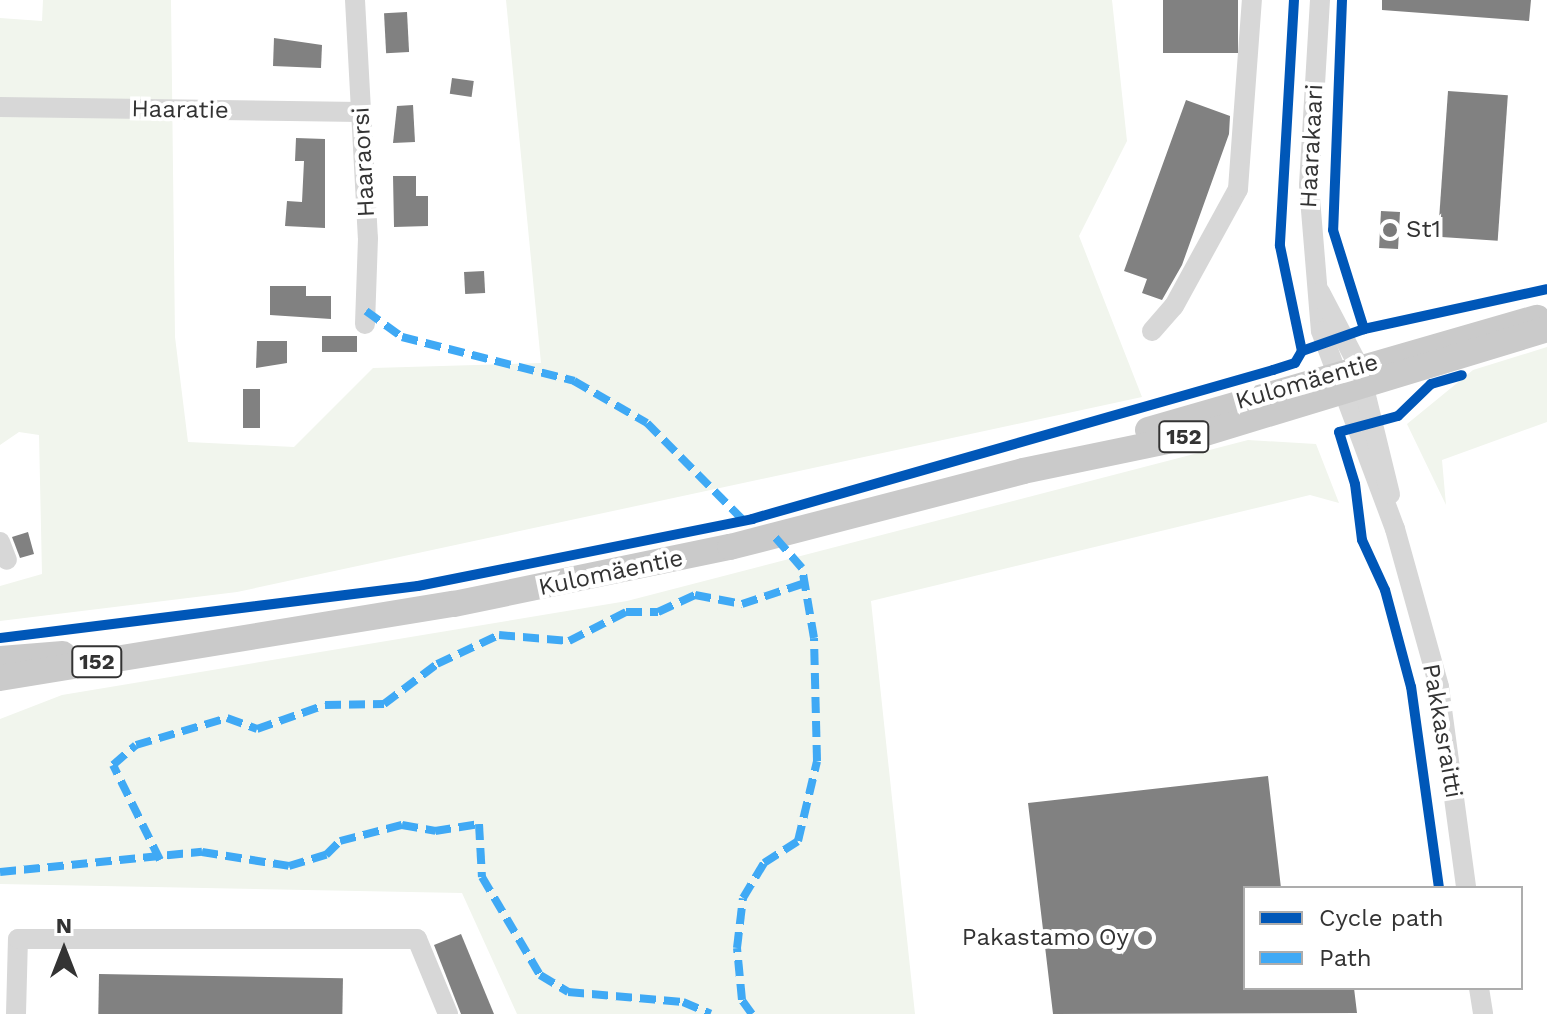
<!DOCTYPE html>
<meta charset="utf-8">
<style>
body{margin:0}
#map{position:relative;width:1547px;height:1014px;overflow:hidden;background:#fff;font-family:"Work Sans",sans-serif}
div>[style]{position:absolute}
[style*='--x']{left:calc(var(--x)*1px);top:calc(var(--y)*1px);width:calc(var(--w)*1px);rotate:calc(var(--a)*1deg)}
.green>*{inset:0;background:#f1f5ed}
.building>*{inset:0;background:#818181;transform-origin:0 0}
.minor>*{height:20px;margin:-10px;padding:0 10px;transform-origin:10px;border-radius:10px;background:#d7d7d7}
.major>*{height:26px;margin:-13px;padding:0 13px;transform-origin:13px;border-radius:13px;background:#cacaca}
.quiet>*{height:8px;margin-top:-4px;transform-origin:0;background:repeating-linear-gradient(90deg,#3fa9f5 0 16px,transparent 0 24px)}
.cycleway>*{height:10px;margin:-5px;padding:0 5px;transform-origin:5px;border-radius:5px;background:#0057b8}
.dots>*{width:22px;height:22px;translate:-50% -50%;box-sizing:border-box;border:4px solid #fff;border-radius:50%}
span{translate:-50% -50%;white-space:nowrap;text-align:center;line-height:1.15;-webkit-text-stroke:8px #fff;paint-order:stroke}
.shield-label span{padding:2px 6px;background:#fff;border:2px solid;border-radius:6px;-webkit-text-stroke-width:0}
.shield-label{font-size:22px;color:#333;font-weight:700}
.street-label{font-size:24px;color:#333}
.poi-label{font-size:24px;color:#333}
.left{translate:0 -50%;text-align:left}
.right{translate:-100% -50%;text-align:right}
.legend{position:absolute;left:1243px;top:886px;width:280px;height:104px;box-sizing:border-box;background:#fff;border:2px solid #adadad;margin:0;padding:10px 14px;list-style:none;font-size:24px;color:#333}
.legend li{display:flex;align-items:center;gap:16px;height:40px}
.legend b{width:40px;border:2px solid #adadad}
.north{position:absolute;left:24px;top:910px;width:80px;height:80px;-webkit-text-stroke:6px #fff;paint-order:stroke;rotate:0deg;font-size:22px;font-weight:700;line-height:32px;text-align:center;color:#333}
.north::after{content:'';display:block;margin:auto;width:28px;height:36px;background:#333;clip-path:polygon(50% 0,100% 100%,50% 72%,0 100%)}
</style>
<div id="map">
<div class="green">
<div style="clip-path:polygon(43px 0,171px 0,175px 337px,188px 442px,294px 447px,373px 368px,541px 363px,506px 0,1112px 0,1127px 141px,1079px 236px,1142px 397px,237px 592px,0 621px,0 586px,42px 574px,39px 435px,19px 432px,0 445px,0 18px,42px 21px)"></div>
<div style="clip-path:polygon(1547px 347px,1547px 422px,1442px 460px,1446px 505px,1407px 424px,1473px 370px)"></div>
<div style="clip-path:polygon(1248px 440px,1316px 444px,1339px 503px,1310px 495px,871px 601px,915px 1014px,517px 1014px,462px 893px,0 884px,0 719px,62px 695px,627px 601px)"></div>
</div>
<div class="building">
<div style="left:1163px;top:0;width:75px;height:53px"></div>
<div style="clip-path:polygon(1382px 0,1531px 0,1529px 21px,1382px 10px)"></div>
<div style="left:407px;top:12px;width:40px;height:23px;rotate:87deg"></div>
<div style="clip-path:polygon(274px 38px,322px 45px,321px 68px,273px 66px)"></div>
<div style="left:452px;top:78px;width:22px;height:16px;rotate:8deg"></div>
<div style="left:1448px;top:91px;width:60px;height:146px;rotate:4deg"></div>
<div style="clip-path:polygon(1186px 100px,1230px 116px,1229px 134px,1182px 265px,1162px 300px,1142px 293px,1147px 279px,1124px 271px)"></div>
<div style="clip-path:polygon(413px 105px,415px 142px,393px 143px,397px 106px)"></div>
<div style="clip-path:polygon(296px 138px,325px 139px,325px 228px,285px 226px,287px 201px,302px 202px,304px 161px,295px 161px)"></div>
<div style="clip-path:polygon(393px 176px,416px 176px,416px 196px,428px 196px,428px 226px,394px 227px)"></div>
<div style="left:1381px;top:211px;width:19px;height:37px;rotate:3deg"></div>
<div style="left:484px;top:271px;width:22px;height:20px;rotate:87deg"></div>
<div style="clip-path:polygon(270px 286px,306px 286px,306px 296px,331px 296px,331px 319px,270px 315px)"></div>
<div style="left:322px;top:336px;width:35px;height:16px"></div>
<div style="clip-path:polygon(257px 341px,287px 341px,287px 363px,256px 368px)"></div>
<div style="left:243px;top:389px;width:17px;height:39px"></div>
<div style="clip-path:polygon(28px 532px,34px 554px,20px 558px,12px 537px)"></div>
<div style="clip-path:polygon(1268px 776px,1281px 888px,1245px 888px,1245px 988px,1354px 988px,1357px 1013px,1053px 1014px,1028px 803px)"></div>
<div style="clip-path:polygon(461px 934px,494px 1014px,461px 1014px,434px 945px)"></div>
<div style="left:99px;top:974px;width:244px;height:40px;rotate:1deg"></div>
</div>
<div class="minor">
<div style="--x:355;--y:0;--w:238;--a:86.9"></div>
<div style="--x:368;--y:238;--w:86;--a:92"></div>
<div style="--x:1320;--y:0;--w:186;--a:93.4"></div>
<div style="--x:1309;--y:186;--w:145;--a:85.3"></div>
<div style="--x:1321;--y:331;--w:211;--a:69.5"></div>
<div style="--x:1395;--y:529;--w:164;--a:74.4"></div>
<div style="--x:1439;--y:687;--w:203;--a:82.3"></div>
<div style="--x:0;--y:107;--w:360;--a:0.8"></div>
<div style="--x:1320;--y:292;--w:85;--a:62.5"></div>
<div style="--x:1359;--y:367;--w:131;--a:76.3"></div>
<div style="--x:1152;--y:331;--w:33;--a:-49"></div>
<div style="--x:1174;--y:306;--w:133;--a:-61.3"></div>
<div style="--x:1238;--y:189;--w:190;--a:-85.8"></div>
<div style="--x:0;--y:542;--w:19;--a:69"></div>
<div style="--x:1479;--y:988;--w:26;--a:81"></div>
<div style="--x:16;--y:1014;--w:75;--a:-88.5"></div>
<div style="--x:18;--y:939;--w:399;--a:0"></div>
<div style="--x:417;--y:939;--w:81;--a:67.5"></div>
</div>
<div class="major">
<div style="--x:1148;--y:430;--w:405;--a:-16.1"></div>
<div style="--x:0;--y:659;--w:63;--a:-4.5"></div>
<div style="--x:0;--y:678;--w:460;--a:-9.3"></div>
<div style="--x:454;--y:604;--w:282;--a:-11.7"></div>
<div style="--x:730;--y:547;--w:303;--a:-14.5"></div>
<div style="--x:1023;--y:471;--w:183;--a:-11.7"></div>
<div style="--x:1202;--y:434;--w:361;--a:-16.9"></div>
</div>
<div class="quiet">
<div style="--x:366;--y:311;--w:44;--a:35.8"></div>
<div style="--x:402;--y:337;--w:178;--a:14.3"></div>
<div style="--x:574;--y:381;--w:84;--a:29.9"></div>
<div style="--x:647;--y:423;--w:138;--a:45.3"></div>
<div style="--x:160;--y:860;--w:106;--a:-116.3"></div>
<div style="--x:113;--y:765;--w:30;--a:-41"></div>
<div style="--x:136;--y:745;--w:95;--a:-16.5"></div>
<div style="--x:227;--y:718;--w:32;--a:20"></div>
<div style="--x:257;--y:729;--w:72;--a:-19.4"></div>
<div style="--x:325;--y:705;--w:59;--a:-1"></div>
<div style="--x:384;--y:704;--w:66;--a:-37"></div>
<div style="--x:437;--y:664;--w:68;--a:-25.1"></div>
<div style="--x:499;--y:635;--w:70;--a:4.9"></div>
<div style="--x:569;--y:641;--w:64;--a:-27"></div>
<div style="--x:626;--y:612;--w:32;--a:0"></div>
<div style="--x:658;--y:612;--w:41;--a:-24.7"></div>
<div style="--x:695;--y:595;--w:48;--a:10.8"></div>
<div style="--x:742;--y:604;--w:66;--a:-18.4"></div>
<div style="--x:0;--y:872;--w:203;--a:-5.7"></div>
<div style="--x:202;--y:852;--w:88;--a:9.1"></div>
<div style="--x:289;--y:866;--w:39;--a:-17"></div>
<div style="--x:326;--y:855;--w:20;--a:-45"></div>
<div style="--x:340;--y:841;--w:64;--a:-14.5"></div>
<div style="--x:402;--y:825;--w:34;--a:10"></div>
<div style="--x:435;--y:831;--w:45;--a:-9"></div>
<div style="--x:479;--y:824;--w:53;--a:86.8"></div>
<div style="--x:482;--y:877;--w:114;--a:59.4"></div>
<div style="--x:540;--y:975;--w:33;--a:31"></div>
<div style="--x:568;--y:992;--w:115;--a:5"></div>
<div style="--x:683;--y:1002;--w:30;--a:23"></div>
<div style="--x:752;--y:1014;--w:17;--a:-126"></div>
<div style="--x:742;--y:1000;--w:52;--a:-95.5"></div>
<div style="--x:737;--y:948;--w:50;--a:-83.2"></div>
<div style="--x:743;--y:898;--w:41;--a:-59"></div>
<div style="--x:764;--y:863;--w:40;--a:-32.9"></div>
<div style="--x:798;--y:841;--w:82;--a:-76.6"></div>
<div style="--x:817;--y:761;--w:123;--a:-91.4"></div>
<div style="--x:814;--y:638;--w:71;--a:-99.7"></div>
<div style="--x:802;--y:568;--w:43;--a:-131.2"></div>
</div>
<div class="cycleway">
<div style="--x:1294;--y:0;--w:246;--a:93.3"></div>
<div style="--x:1280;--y:246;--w:107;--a:78.2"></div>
<div style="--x:1342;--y:0;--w:230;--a:92.2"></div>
<div style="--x:1333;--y:230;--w:104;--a:72.6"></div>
<div style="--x:0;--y:638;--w:421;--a:-7.1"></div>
<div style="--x:418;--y:586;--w:341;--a:-11.3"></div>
<div style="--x:752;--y:519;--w:542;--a:-15.96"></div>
<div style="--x:1273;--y:370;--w:23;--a:-18"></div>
<div style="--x:1295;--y:363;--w:14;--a:-60"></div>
<div style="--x:1302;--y:351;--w:66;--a:-19.5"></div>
<div style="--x:1364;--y:329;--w:187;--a:-12.3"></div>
<div style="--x:1439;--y:888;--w:203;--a:-97.9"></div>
<div style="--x:1411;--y:687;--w:100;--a:-105"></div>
<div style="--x:1385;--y:590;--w:55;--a:-114.7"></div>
<div style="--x:1362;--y:540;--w:56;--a:-97.1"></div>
<div style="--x:1355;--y:484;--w:54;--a:-107.1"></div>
<div style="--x:1339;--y:432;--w:61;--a:-15.2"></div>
<div style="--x:1398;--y:416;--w:46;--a:-44.1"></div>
<div style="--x:1431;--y:384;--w:32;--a:-16"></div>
</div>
<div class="dots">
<div style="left:1390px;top:230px;background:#7a7a7a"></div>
<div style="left:1145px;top:938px;background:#7a7a7a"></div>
</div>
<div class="shield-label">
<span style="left:1184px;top:437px">152</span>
<span style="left:97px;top:662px">152</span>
</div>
<div class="street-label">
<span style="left:180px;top:110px;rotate:1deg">Haaratie</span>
<span style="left:1312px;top:146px;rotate:-87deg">Haarakaari</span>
<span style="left:364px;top:162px;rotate:-93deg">Haaraorsi</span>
<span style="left:1307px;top:382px;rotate:-16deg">Kulomäentie</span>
<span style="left:611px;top:573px;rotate:-12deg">Kulomäentie</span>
<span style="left:1442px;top:731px;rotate:80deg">Pakkasraitti</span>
</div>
<div class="poi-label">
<span class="left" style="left:1406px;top:230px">St1</span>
<span class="right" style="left:1129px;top:938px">Pakastamo Oy</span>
</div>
<ul class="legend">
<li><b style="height:10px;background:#0057b8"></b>Cycle path</li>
<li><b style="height:10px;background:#3fa9f5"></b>Path</li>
</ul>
<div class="north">N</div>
</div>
